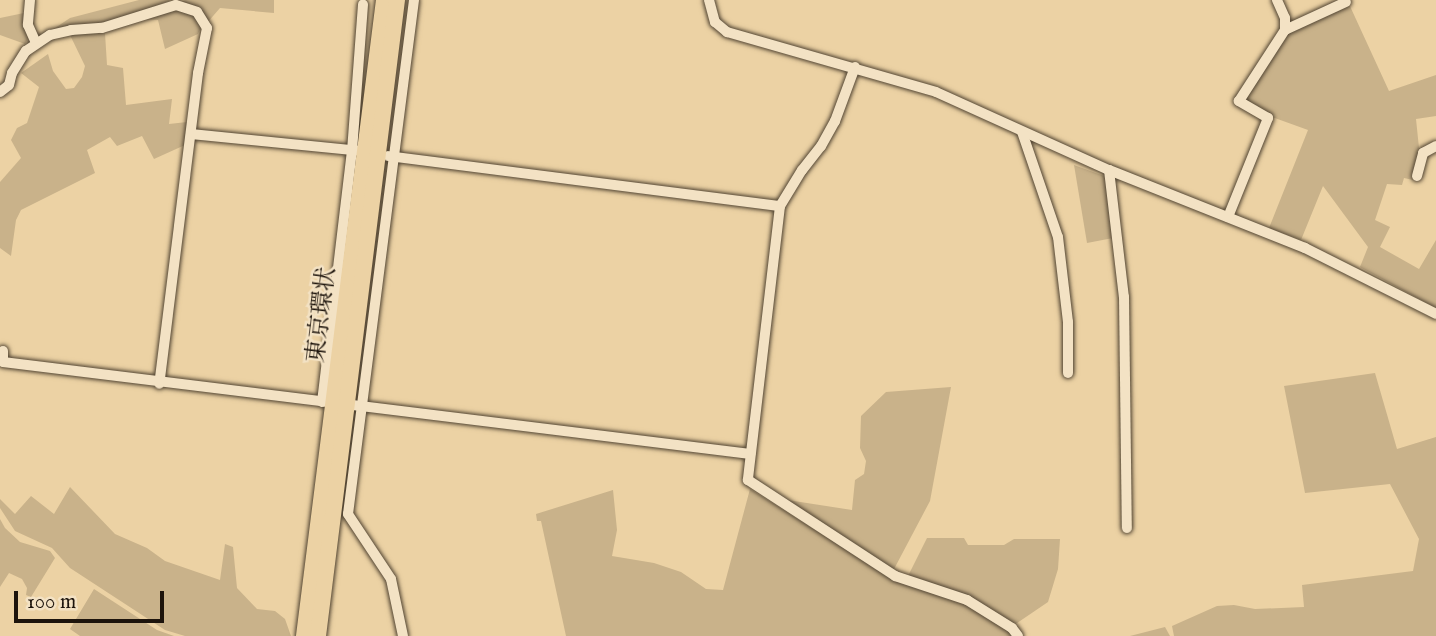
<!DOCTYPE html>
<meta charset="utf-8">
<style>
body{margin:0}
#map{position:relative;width:1436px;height:636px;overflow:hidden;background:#ecd2a4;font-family:"IM FELL English","Noto Serif JP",serif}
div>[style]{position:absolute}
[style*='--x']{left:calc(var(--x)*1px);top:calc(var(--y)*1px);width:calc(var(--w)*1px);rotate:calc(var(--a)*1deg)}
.green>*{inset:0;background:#c9b28a}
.roads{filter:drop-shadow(0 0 2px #514432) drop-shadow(0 0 2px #514432)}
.minor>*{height:10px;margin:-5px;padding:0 5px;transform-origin:5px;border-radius:5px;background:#f3e2c4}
.trunk>*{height:16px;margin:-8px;padding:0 8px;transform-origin:8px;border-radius:8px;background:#ecd2a4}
span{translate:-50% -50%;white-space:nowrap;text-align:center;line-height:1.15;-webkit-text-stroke:5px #f3e2c4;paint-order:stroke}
.street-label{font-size:24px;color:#1d140c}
.scale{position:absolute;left:14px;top:591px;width:150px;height:32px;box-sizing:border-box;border:4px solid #1d140c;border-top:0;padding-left:9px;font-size:21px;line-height:24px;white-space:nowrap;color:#1d140c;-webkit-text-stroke:5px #f3e2c4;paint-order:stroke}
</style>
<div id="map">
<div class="green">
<div style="clip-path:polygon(139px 0,171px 0,101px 26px,52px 30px,70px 18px)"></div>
<div style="clip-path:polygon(185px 0,274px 0,274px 13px,220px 8px,207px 23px,198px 10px,180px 3px)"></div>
<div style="clip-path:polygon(1349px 4px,1389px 91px,1436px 75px,1436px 116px,1416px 119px,1419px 148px,1422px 148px,1413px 180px,1404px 178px,1402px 185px,1387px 184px,1375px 220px,1390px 227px,1380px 247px,1419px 269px,1436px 240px,1436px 308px,1360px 267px,1368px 247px,1323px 186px,1301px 240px,1269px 228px,1308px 130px,1272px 117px,1244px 100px,1290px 31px)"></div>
<div style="clip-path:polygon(173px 8px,195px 13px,201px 27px,198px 34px,165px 49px,158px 20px,139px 19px)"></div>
<div style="clip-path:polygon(24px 13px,29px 37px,25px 44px,0 35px,0 18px)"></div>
<div style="clip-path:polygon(105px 33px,107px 65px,123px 68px,126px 105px,172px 99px,169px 124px,187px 122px,185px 145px,154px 159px,142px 136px,117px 146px,110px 137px,87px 150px,95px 173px,21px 210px,16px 220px,11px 256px,0 248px,0 182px,21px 158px,11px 140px,17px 128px,27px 123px,39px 87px,21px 73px,48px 54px,53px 71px,66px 89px,74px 88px,82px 77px,85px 66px,70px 35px)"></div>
<div style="clip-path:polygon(1074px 165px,1104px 176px,1107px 181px,1113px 238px,1087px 243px)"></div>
<div style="clip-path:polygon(1375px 373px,1397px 449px,1436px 437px,1436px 636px,1174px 636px,1172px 626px,1217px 606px,1234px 605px,1255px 609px,1304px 607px,1302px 585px,1413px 571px,1419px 539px,1390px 484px,1305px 493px,1284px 386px)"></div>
<div style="clip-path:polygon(951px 387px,930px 501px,893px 571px,781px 499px,852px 510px,855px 480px,864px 474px,866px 461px,860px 448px,861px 416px,886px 392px)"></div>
<div style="clip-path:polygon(70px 487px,115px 534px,147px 548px,165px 561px,220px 580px,225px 544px,233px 547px,237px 588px,257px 609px,275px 611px,285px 619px,291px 636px,185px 636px,165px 630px,70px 568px,52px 548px,15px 531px,0 508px,0 499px,15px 514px,31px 496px,54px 514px)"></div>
<div style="clip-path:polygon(750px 489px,893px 579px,966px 603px,1014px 636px,566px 636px,541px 521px,537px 521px,536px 514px,613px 490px,617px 530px,612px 556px,654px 563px,681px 572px,706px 589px,723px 590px)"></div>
<div style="clip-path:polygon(0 519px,5px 528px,20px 542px,50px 551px,55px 558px,31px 597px,26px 595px,27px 588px,22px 579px,9px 573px,0 587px)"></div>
<div style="clip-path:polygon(927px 538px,964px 538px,968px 545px,1004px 545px,1014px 539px,1060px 539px,1058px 569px,1048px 602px,1014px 625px,907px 578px)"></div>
<div style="clip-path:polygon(94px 589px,157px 630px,174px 636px,80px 636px,70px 629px)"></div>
<div style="clip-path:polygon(1165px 627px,1170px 636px,1130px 636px)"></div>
</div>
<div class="roads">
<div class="minor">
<div style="--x:30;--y:0;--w:25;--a:95"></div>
<div style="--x:28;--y:25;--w:20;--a:66"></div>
<div style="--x:709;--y:0;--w:23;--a:75"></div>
<div style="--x:715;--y:22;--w:16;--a:40"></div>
<div style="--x:727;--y:32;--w:217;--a:16"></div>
<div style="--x:936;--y:92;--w:190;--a:24.3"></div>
<div style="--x:1109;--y:170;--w:211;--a:21.7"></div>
<div style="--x:1305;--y:248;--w:147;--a:26.7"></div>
<div style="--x:1285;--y:30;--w:67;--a:-24.7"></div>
<div style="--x:855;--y:67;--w:58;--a:110.3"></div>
<div style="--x:835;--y:121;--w:29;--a:119"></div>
<div style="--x:821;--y:146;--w:31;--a:128"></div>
<div style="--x:802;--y:170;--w:42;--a:121.4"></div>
<div style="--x:780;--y:206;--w:276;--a:96.7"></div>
<div style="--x:748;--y:480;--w:176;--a:33.1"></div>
<div style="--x:895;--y:576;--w:76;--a:18.4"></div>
<div style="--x:967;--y:600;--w:53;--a:31.9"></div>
<div style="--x:1012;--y:628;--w:10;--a:53"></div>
<div style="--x:0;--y:92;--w:11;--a:-38"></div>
<div style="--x:9;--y:85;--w:12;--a:-76"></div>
<div style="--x:12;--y:73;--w:26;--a:-58"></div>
<div style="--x:26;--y:51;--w:29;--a:-34"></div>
<div style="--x:50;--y:35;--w:22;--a:-13"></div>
<div style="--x:71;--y:30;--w:31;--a:-4"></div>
<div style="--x:102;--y:28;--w:77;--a:-17.3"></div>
<div style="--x:176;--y:5;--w:22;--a:18"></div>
<div style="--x:197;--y:12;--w:19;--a:58"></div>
<div style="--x:207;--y:28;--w:46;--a:101.3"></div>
<div style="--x:198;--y:73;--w:313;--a:97.1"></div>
<div style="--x:1022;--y:132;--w:111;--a:71.1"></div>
<div style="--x:1058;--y:237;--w:86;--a:83.3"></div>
<div style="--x:1068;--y:322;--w:51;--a:90"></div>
<div style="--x:191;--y:134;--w:180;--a:5.7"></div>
<div style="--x:388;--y:156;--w:395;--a:7.3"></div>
<div style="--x:1109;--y:170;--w:128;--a:83.3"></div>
<div style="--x:1124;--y:297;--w:231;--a:89.3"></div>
<div style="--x:1417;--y:176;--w:24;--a:-75"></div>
<div style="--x:1423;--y:153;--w:15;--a:-28"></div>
<div style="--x:1228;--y:217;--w:107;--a:-68"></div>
<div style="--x:1268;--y:118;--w:34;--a:-150"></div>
<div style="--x:1239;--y:101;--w:85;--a:-57.1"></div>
<div style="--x:1285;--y:30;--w:12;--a:-90"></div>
<div style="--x:1285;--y:18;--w:20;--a:-114"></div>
<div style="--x:3;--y:351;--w:11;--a:90"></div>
<div style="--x:3;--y:362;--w:753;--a:7.02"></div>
<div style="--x:322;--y:402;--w:253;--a:-83.2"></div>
<div style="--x:352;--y:151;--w:147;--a:-85.7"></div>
<div style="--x:403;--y:636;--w:58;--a:-101.9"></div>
<div style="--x:391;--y:579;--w:78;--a:-123.5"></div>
<div style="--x:348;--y:514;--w:518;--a:-82.68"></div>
</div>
<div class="trunk">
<div style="--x:304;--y:636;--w:641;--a:-82.83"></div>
<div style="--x:318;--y:636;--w:641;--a:-82.92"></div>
</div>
</div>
<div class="street-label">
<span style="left:322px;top:315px;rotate:-83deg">東京環状</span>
</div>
<div class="scale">100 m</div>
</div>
